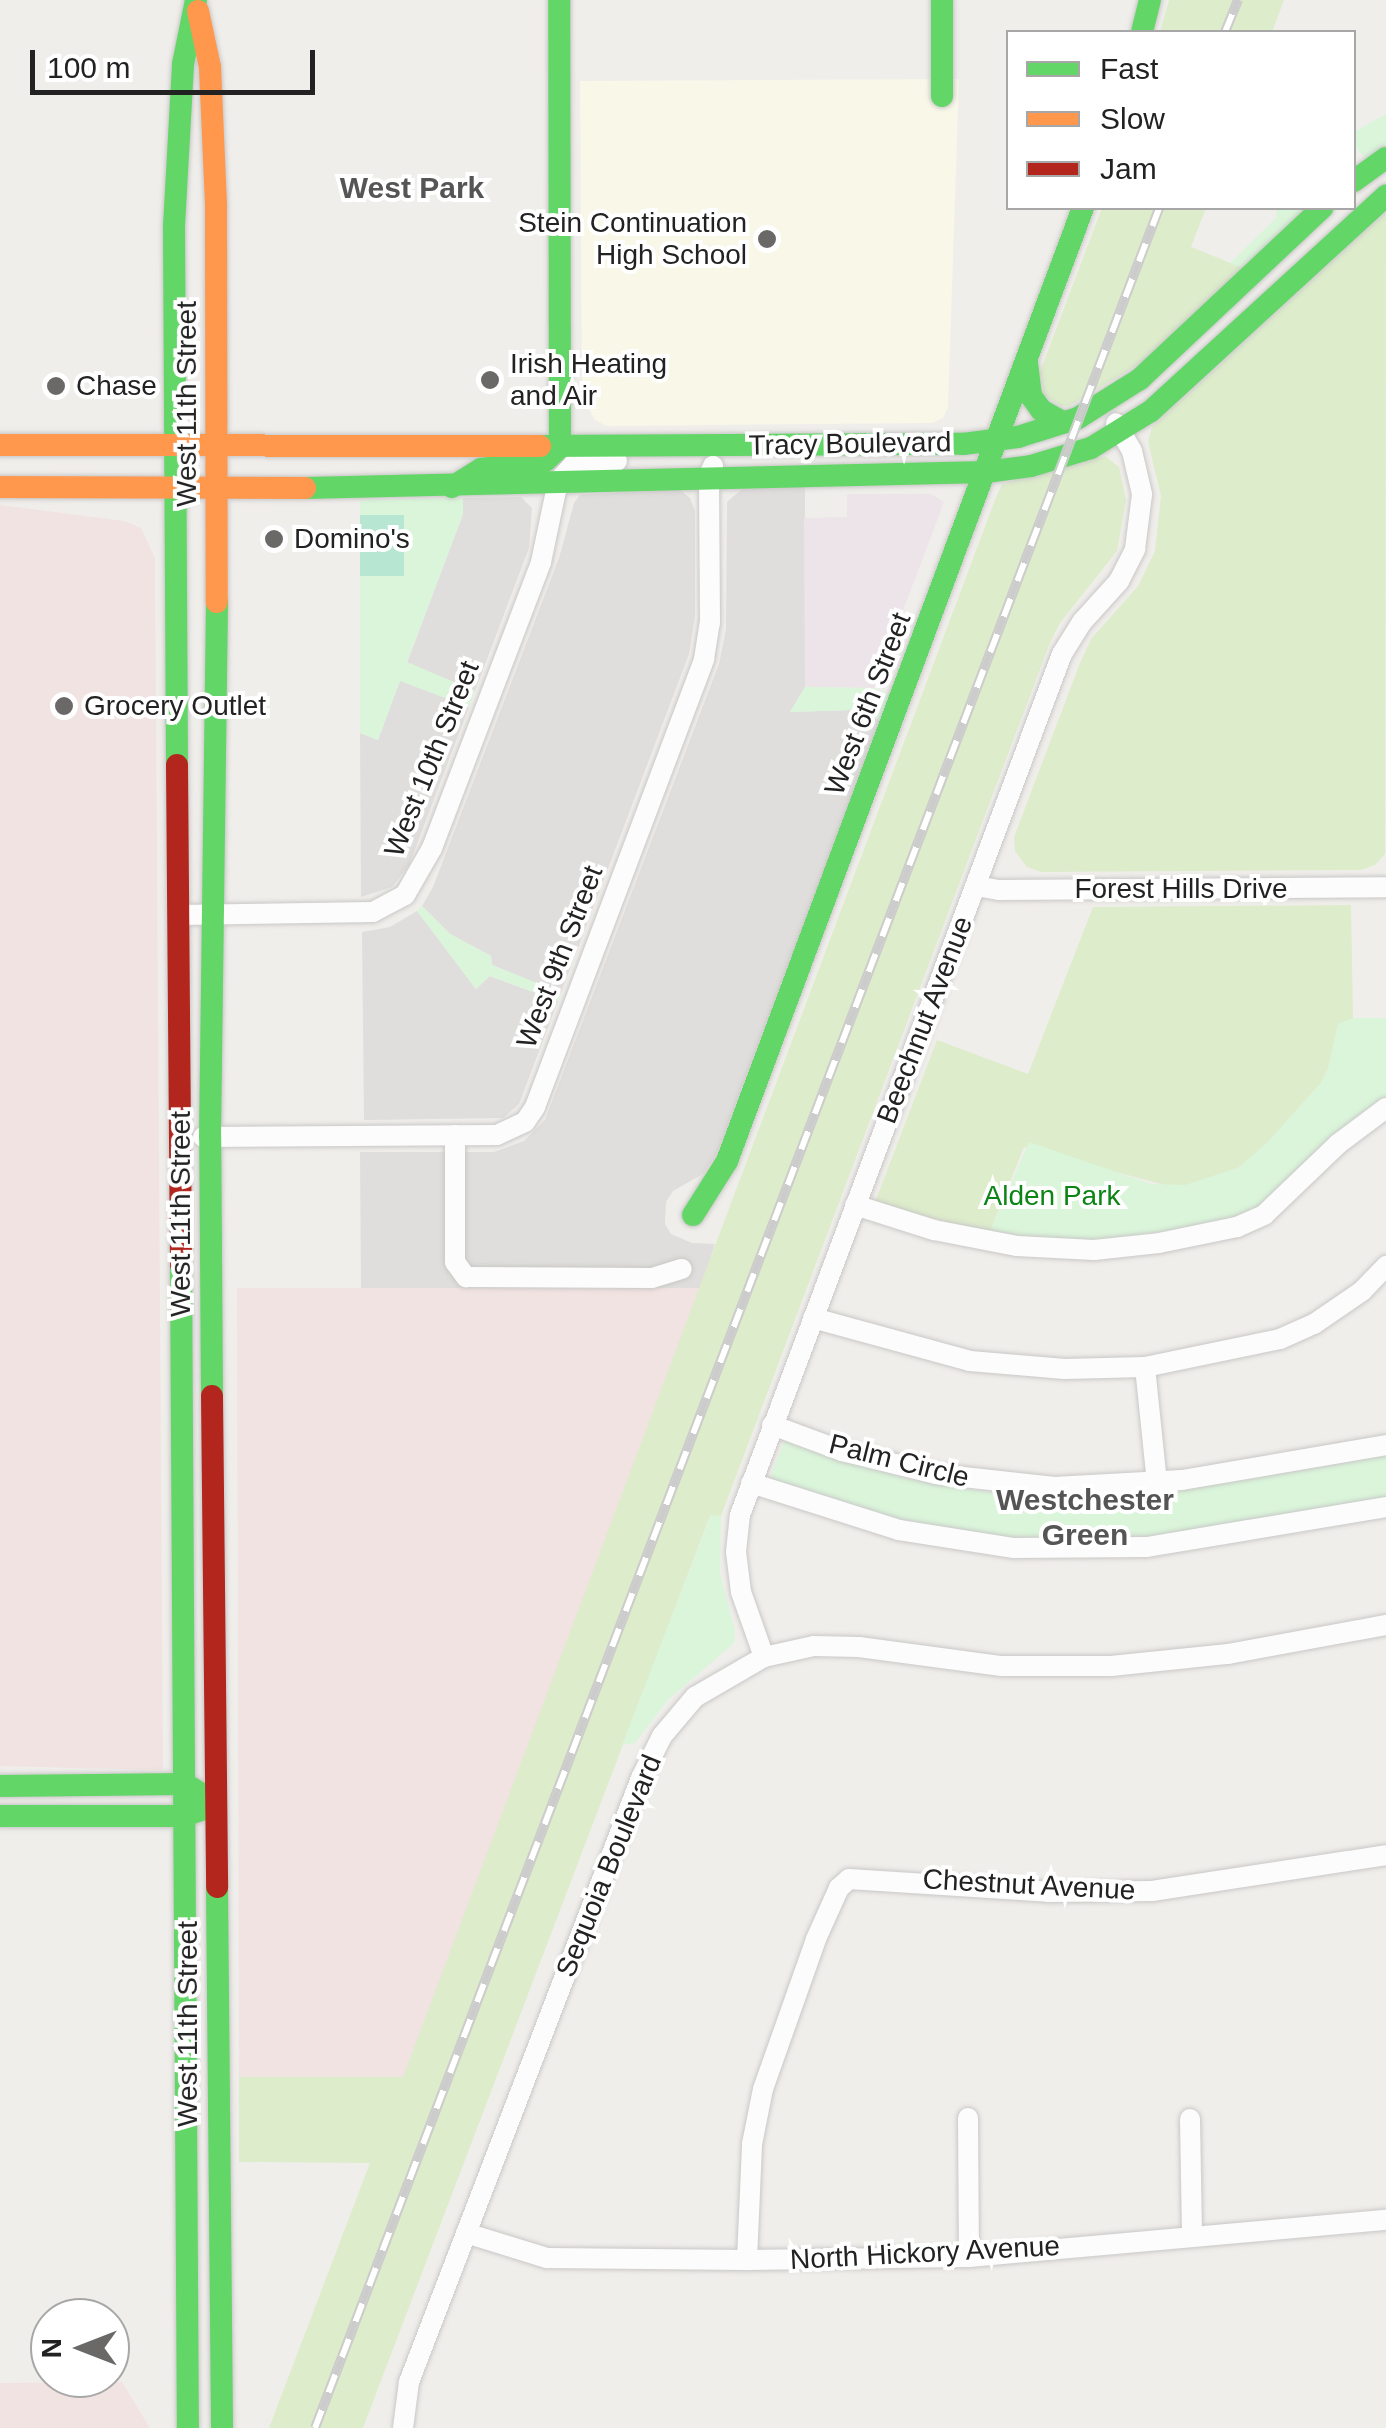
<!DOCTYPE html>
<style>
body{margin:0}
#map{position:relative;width:1386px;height:2428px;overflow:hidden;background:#f0eeeb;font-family:Helvetica,sans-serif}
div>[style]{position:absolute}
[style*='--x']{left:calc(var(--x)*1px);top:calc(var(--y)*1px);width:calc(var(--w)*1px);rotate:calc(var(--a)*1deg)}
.residential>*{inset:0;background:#dfdedc}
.commercial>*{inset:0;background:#f1e3e1}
.industrial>*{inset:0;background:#ede4e9}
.education>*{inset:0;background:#f8f7e8}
.grass>*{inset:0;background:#ddeccb}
.park>*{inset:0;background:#daf5da}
.pitch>*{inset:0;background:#b7e6d2;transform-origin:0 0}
.roads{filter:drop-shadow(0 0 2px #c9c8c7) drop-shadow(0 0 2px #c9c8c7)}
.street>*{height:20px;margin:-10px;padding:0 10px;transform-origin:10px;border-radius:10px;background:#fdfcfc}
.fast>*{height:22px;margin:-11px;padding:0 11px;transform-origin:11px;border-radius:11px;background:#63d668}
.slow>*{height:22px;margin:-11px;padding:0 11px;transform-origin:11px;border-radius:11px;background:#ff974d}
.jam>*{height:22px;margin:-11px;padding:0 11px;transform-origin:11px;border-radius:11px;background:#b3261e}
.rail>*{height:10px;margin-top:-5px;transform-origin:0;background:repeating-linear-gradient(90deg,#fff 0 19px,#ccc 0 38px);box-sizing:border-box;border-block:2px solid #ccc}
.dots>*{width:28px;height:28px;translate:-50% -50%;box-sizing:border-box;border:5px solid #fff;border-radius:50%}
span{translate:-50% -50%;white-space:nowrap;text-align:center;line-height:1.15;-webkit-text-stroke:8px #fff;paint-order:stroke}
.poi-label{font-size:28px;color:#222}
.right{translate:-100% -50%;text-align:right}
.left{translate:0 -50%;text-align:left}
.street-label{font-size:28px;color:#222}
.park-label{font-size:28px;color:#0c8416}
.neighbourhood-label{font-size:30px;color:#555;font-weight:700}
.legend{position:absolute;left:1006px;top:30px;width:350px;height:180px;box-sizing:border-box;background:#fff;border:2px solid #a7a7a7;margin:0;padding:12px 18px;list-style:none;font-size:30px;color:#222}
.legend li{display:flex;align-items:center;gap:20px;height:50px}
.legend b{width:50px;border:2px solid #a7a7a7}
.north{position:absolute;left:30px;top:2298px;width:100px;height:100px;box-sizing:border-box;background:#fff;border:2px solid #a7a7a7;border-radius:50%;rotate:270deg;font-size:28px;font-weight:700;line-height:40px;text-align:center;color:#222}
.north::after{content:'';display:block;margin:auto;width:35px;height:45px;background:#6a6968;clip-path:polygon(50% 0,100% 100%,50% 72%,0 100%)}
.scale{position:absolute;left:30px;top:50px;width:285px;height:45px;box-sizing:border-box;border:5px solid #222;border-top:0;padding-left:12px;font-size:30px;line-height:35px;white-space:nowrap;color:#222;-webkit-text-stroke:8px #fff;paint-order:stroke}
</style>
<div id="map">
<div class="residential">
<div style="clip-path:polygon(805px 486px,805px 687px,790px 712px,852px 710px,881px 720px,717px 1153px,703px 1174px,673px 1191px,666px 1202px,665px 1224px,671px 1234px,692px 1243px,715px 1244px,701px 1288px,361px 1288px,360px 1152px,494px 1152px,524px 1141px,545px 1120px,719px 664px,726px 629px,727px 502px,742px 489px)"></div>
<div style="clip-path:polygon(679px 489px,690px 498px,695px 511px,695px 616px,689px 654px,561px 993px,492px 965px,491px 956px,450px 934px,422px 906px,433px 887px,559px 558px,574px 503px,580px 495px)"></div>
<div style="clip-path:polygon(521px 497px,532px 508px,529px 548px,475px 691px,407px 663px,463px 514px,463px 498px)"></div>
<div style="clip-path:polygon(400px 680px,469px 707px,409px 865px,392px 887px,361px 897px,360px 733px,378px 740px)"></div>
<div style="clip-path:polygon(417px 911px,476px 989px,489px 976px,558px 1001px,519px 1104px,503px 1118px,364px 1120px,362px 932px,390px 927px)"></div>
</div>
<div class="commercial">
<div style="clip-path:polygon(0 505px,124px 521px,141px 528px,155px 558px,163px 1770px,0 1766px)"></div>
<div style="clip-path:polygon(237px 1288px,701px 1288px,403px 2078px,239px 2077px)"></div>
<div style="clip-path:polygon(122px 2382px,150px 2428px,0 2428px,0 2383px)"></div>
</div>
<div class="industrial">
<div style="clip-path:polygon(847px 494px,931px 494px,944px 502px,874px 688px,805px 687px,804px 518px,847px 517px)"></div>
</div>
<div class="education">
<div style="clip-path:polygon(959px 79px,948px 407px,943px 418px,932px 423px,607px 426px,595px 420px,582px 397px,580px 81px)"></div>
</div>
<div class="grass">
<div style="clip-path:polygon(1169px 0,1284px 0,1272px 32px,1160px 32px)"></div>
<div style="clip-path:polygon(1102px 208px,1206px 208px,1191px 247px,1243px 268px,1144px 361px,1069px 406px,1061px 406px,1044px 395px,1040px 372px)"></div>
<div style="clip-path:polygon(1386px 212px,1385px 854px,1375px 865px,1361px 870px,1041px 872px,1027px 867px,1015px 851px,1014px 837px,1080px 663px,1091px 639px,1138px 586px,1155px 551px,1161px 496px,1148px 442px,1152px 427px)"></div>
<div style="clip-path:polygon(1105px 456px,1119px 467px,1126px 500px,1117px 551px,1060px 623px,1049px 645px,721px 1516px,710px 1516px,363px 2428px,269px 2428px,370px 2163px,239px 2162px,239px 2077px,403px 2077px,995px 500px,1002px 484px)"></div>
<div style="clip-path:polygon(1351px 905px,1353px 1018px,1338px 1025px,1328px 1069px,1321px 1083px,1266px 1144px,1238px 1168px,1186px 1185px,1168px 1186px,1024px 1147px,989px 1234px,875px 1202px,937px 1040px,1028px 1074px,1093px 907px)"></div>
</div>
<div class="park">
<div style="clip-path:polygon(1386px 114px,1386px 144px,1365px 158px,1356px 148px,1354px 132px)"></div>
<div style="clip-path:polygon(1276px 208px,1306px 208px,1243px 268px,1230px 263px,1277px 217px)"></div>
<div style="clip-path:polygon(463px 498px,463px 514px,407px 662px,475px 691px,469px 707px,400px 681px,378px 740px,360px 733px,360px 500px)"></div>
<div style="clip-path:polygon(805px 687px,874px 688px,891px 695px,881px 720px,852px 710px,790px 712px)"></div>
<div style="clip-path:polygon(422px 906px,450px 934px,491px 956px,492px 965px,561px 993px,558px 1001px,490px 976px,476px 989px,417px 911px)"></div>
<div style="clip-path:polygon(1353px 1018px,1386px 1018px,1386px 1097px,1262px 1206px,1238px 1217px,1131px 1238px,1075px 1241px,989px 1234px,1029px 1142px,1151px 1184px,1186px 1185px,1238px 1168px,1266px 1144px,1321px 1083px,1328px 1069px,1338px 1024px)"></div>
<div style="clip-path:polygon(785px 1439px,903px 1478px,980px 1491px,1053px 1496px,1172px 1490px,1386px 1454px,1386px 1497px,1152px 1537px,1018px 1538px,905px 1523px,769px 1481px)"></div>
<div style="clip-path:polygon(711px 1515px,721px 1516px,720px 1573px,735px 1631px,734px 1643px,668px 1700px,635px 1743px,622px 1745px)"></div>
</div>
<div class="pitch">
<div style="left:360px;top:515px;width:44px;height:61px"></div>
</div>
<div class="roads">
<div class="street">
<div style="--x:976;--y:886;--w:23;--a:10"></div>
<div style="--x:999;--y:890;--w:387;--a:-0.4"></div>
<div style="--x:180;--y:915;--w:193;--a:-0.9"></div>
<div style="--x:373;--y:912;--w:36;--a:-28"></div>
<div style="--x:405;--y:895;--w:54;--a:-60.1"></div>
<div style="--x:432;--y:848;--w:306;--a:-69.1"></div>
<div style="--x:541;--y:562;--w:83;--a:-78.1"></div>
<div style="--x:558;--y:481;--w:23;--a:-47"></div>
<div style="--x:574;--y:464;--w:43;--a:-4"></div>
<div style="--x:455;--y:1135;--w:127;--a:90"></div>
<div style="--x:455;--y:1262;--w:19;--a:54"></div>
<div style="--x:466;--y:1277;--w:186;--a:0.3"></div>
<div style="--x:652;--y:1278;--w:31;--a:-17"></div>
<div style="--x:203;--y:1137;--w:294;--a:-0.4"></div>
<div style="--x:497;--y:1135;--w:31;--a:-25"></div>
<div style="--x:525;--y:1122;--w:18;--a:-56"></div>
<div style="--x:535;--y:1107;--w:479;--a:-69.3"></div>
<div style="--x:704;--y:659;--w:36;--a:-81"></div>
<div style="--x:710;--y:623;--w:148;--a:-90.4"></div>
<div style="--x:709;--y:475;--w:10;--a:-66"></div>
<div style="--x:855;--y:1205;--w:83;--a:17.6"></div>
<div style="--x:934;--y:1230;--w:85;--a:10.9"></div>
<div style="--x:1017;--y:1246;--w:77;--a:3"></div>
<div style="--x:1094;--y:1250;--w:65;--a:-6.1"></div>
<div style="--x:1159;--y:1243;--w:80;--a:-11.6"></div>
<div style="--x:1237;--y:1227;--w:30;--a:-24"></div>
<div style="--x:1264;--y:1215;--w:103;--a:-43.8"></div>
<div style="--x:1338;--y:1144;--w:60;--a:-36.9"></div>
<div style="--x:813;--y:1318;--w:163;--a:15.3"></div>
<div style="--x:970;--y:1361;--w:95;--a:4.8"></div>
<div style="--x:1065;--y:1369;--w:80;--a:-1.4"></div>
<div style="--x:1145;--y:1367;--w:138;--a:-11.7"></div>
<div style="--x:1280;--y:1339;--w:37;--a:-24"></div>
<div style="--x:1314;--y:1324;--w:58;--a:-34.5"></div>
<div style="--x:1362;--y:1291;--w:35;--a:-46"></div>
<div style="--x:1145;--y:1367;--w:117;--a:84.1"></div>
<div style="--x:772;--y:1425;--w:75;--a:20.4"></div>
<div style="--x:842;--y:1451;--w:97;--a:13.7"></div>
<div style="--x:936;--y:1474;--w:119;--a:6.3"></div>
<div style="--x:1054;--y:1487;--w:128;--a:-3.1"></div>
<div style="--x:1182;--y:1480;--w:207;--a:-9.7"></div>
<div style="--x:751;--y:1483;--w:155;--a:17.6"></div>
<div style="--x:899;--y:1530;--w:115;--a:9"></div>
<div style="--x:1013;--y:1548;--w:134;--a:-0.4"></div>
<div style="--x:1147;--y:1547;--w:242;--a:-9.5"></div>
<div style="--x:764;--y:1657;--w:69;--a:-109.5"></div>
<div style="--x:741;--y:1592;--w:40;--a:-97.1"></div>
<div style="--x:736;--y:1552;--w:37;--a:-84"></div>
<div style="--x:740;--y:1515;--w:919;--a:-69.5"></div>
<div style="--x:1062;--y:654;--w:38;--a:-58"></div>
<div style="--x:1082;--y:622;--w:55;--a:-47.9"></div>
<div style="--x:1119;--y:581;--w:36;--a:-63"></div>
<div style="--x:1135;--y:549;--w:55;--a:-82.7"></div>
<div style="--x:1142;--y:494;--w:44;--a:-103.1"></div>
<div style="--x:1132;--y:451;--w:32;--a:-120"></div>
<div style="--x:968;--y:2118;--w:139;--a:89.6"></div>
<div style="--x:1190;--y:2119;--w:115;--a:89"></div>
<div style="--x:466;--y:2233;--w:85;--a:17.2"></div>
<div style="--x:547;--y:2258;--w:200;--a:0.6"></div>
<div style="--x:747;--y:2260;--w:222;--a:-0.8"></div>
<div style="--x:969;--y:2257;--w:419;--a:-5.1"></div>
<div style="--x:747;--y:2260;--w:116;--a:-87.5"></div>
<div style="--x:752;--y:2144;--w:56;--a:-78.7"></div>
<div style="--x:763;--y:2089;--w:159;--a:-70.5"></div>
<div style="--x:816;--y:1939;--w:56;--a:-65.7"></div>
<div style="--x:839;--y:1888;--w:13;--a:-42"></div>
<div style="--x:849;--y:1879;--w:199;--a:3.7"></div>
<div style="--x:1048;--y:1892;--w:104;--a:-0.6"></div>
<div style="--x:1152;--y:1891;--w:237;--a:-8.7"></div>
<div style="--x:403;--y:2428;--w:46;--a:-82.6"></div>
<div style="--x:409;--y:2382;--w:647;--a:-68.99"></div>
<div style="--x:641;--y:1778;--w:47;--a:-63.4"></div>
<div style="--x:662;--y:1736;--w:51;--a:-49.8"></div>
<div style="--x:695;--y:1697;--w:80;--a:-30.1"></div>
<div style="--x:764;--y:1657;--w:51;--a:-12.4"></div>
<div style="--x:814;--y:1646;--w:45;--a:1.3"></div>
<div style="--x:859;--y:1647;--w:144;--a:7.6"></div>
<div style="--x:1002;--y:1666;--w:109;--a:0"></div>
<div style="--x:1111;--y:1666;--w:118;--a:-5.9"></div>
<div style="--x:1228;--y:1654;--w:161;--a:-10.4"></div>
</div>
<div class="fast">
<div style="--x:942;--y:0;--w:96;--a:90"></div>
<div style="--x:1142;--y:32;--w:33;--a:-76"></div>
<div style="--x:1354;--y:181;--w:39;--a:-36"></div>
<div style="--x:1027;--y:363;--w:33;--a:83"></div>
<div style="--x:1031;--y:396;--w:17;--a:54"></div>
<div style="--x:1041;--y:410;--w:26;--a:29"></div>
<div style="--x:540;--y:446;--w:423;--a:-0.3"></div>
<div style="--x:963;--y:444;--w:55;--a:-7.3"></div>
<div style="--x:1018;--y:437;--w:63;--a:-17.6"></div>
<div style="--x:1078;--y:418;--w:73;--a:-32.2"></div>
<div style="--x:1140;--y:379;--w:250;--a:-43.2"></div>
<div style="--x:452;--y:487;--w:34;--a:-32"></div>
<div style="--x:481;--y:469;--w:64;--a:-7.1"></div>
<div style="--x:545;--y:461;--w:21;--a:-43"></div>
<div style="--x:560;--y:447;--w:447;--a:-90.1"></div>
<div style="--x:305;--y:488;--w:681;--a:-1.35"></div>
<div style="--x:986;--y:472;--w:45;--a:-7.6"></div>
<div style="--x:1031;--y:466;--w:63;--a:-16.7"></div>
<div style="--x:1091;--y:448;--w:70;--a:-31.7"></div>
<div style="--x:1151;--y:411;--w:319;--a:-42.5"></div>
<div style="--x:177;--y:765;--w:539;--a:-90.32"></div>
<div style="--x:174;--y:226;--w:162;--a:-86.8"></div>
<div style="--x:183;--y:64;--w:65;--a:-78.5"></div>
<div style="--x:693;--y:1215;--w:64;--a:-57.8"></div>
<div style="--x:727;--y:1161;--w:1017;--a:-69.52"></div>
<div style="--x:181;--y:1265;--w:1163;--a:89.66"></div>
<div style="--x:212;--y:1396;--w:259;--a:-90.4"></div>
<div style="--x:210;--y:1137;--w:535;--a:-89.25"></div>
<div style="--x:0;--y:1786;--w:185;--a:-0.6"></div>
<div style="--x:185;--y:1784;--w:17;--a:31"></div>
<div style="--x:0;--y:1816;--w:183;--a:0"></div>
<div style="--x:183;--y:1816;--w:20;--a:-18"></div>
<div style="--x:217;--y:1887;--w:541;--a:89.47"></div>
</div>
<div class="slow">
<div style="--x:198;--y:11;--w:57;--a:77.9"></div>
<div style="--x:210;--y:67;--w:140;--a:87.5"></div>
<div style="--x:216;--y:207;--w:395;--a:89.9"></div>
<div style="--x:0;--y:445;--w:540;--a:0.11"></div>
<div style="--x:0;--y:487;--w:305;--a:0.2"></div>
</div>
<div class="jam">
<div style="--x:177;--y:765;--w:500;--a:89.54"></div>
<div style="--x:212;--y:1396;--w:491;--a:89.4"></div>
</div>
</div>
<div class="rail">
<div style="--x:1225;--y:32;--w:35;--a:-68"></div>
<div style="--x:315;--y:2428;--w:2375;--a:-69.18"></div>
</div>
<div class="dots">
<div style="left:767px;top:239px;background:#6a6968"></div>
<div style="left:490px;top:380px;background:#6a6968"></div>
<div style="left:56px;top:386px;background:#6a6968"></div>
<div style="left:274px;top:539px;background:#6a6968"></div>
<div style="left:64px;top:706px;background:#6a6968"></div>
</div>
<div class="poi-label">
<span class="right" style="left:747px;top:239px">Stein Continuation<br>High School</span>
<span class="left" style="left:510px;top:380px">Irish Heating<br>and Air</span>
<span class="left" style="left:76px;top:386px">Chase</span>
<span class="left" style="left:294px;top:539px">Domino's</span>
<span class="left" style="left:84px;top:706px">Grocery Outlet</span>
</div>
<div class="street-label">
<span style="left:187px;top:404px;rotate:-90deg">West 11th Street</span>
<span style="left:850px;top:444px;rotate:-1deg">Tracy Boulevard</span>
<span style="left:868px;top:704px;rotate:-69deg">West 6th Street</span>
<span style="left:432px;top:759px;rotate:-68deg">West 10th Street</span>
<span style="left:1181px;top:889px">Forest Hills Drive</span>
<span style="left:560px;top:957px;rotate:-69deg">West 9th Street</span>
<span style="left:925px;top:1020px;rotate:-69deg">Beechnut Avenue</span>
<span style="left:181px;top:1214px;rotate:-90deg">West 11th Street</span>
<span style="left:899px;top:1461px;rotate:14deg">Palm Circle</span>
<span style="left:609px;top:1866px;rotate:-68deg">Sequoia Boulevard</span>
<span style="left:1029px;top:1885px;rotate:3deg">Chestnut Avenue</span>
<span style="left:188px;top:2024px;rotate:-90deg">West 11th Street</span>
<span style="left:925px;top:2253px;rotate:-3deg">North Hickory Avenue</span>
</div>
<div class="park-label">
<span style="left:1052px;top:1196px">Alden Park</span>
</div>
<div class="neighbourhood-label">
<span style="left:412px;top:188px">West Park</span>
<span style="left:1085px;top:1517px">Westchester<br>Green</span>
</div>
<ul class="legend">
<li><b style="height:12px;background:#63d668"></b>Fast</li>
<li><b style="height:12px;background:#ff974d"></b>Slow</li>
<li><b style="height:12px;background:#b3261e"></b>Jam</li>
</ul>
<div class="north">N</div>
<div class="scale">100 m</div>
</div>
